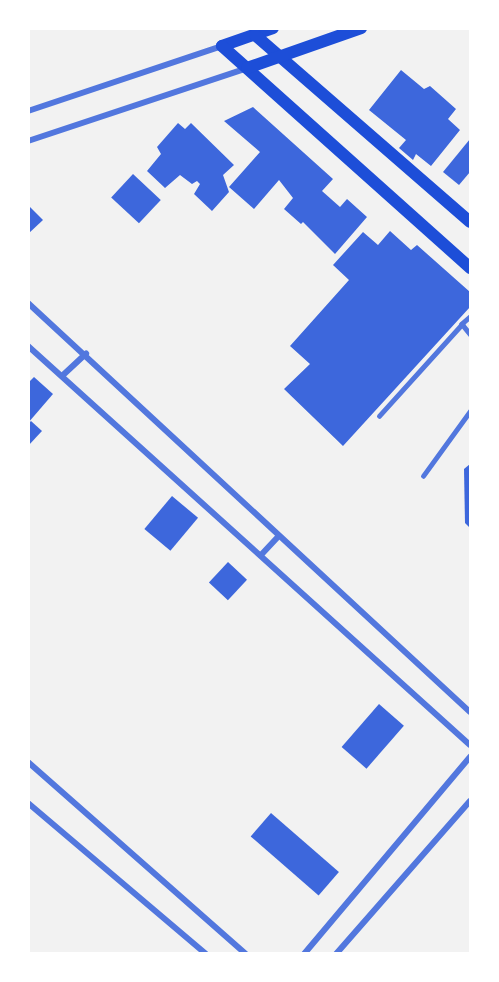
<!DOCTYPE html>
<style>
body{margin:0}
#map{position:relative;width:499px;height:982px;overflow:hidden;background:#f2f2f2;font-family:Literata,serif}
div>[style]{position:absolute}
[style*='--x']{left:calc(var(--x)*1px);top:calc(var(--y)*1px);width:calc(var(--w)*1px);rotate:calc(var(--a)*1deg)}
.building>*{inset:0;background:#3d67dc;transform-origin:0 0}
.service>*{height:4.5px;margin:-2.25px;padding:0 2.25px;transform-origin:2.25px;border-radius:2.25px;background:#5277de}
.minor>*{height:6px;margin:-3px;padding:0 3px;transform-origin:3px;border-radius:3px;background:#5277de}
.secondary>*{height:12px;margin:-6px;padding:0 6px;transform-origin:6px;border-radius:6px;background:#1d4ed8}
span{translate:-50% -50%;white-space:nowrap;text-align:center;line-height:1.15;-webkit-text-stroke:6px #fff;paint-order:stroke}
.frame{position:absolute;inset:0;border:30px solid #fff;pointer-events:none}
</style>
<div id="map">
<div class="building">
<div style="clip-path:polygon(401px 70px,424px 89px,430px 86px,456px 109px,448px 119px,460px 130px,431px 166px,416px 154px,413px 160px,399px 148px,406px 140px,369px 110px)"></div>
<div style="clip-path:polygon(253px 107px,333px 179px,322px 191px,340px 207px,347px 199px,367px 217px,335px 254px,303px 222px,301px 224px,284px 209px,293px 198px,279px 180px,254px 209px,229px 187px,260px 152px,224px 121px)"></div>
<div style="clip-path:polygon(178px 123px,185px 129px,191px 123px,234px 165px,223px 175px,229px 192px,212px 211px,194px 194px,200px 184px,197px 181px,192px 184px,180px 175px,165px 188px,147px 171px,161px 154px,157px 147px)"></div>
<div style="clip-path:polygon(470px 139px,470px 172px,459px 185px,443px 172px)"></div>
<div style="left:133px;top:174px;width:38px;height:32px;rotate:43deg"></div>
<div style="clip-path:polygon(28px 205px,43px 220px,28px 234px)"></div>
<div style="clip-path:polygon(390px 231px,411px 250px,417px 245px,470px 292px,470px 307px,343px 446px,284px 389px,310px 364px,290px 346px,349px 280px,333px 265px,363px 232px,378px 245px)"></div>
<div style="clip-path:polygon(34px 377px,53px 394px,28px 423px,28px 383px)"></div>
<div style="clip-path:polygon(31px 421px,42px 431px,28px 446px,28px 424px)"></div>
<div style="clip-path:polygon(470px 464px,470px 528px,465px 523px,464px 469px)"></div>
<div style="left:172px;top:496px;width:34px;height:43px;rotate:40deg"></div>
<div style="left:228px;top:562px;width:26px;height:28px;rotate:43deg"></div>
<div style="left:379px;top:704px;width:33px;height:57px;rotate:41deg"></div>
<div style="left:271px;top:813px;width:90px;height:31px;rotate:41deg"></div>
</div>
<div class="service">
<div style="--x:470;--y:317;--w:11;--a:139"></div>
<div style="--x:462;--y:324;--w:13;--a:51"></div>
<div style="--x:379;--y:416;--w:124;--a:-47.9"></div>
<div style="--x:423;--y:476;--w:80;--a:-54.1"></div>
</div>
<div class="minor">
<div style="--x:28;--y:111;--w:205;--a:-18.5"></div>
<div style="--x:28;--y:141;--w:231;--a:-18.4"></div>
<div style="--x:28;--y:303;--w:602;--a:42.78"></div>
<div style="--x:28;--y:346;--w:595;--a:42.07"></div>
<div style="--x:62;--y:376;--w:33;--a:-43"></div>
<div style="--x:261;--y:555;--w:26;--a:-47"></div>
<div style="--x:28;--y:762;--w:290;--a:41.4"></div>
<div style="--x:28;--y:803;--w:233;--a:40.3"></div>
<div style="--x:304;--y:954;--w:258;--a:-49.9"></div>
<div style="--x:336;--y:954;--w:203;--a:-48.8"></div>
</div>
<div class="secondary">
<div style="--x:273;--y:28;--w:54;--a:160.6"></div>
<div style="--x:222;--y:46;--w:333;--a:41.8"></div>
<div style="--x:255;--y:35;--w:285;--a:41"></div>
<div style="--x:247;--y:68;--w:121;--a:-19.3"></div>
</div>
<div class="frame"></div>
</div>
